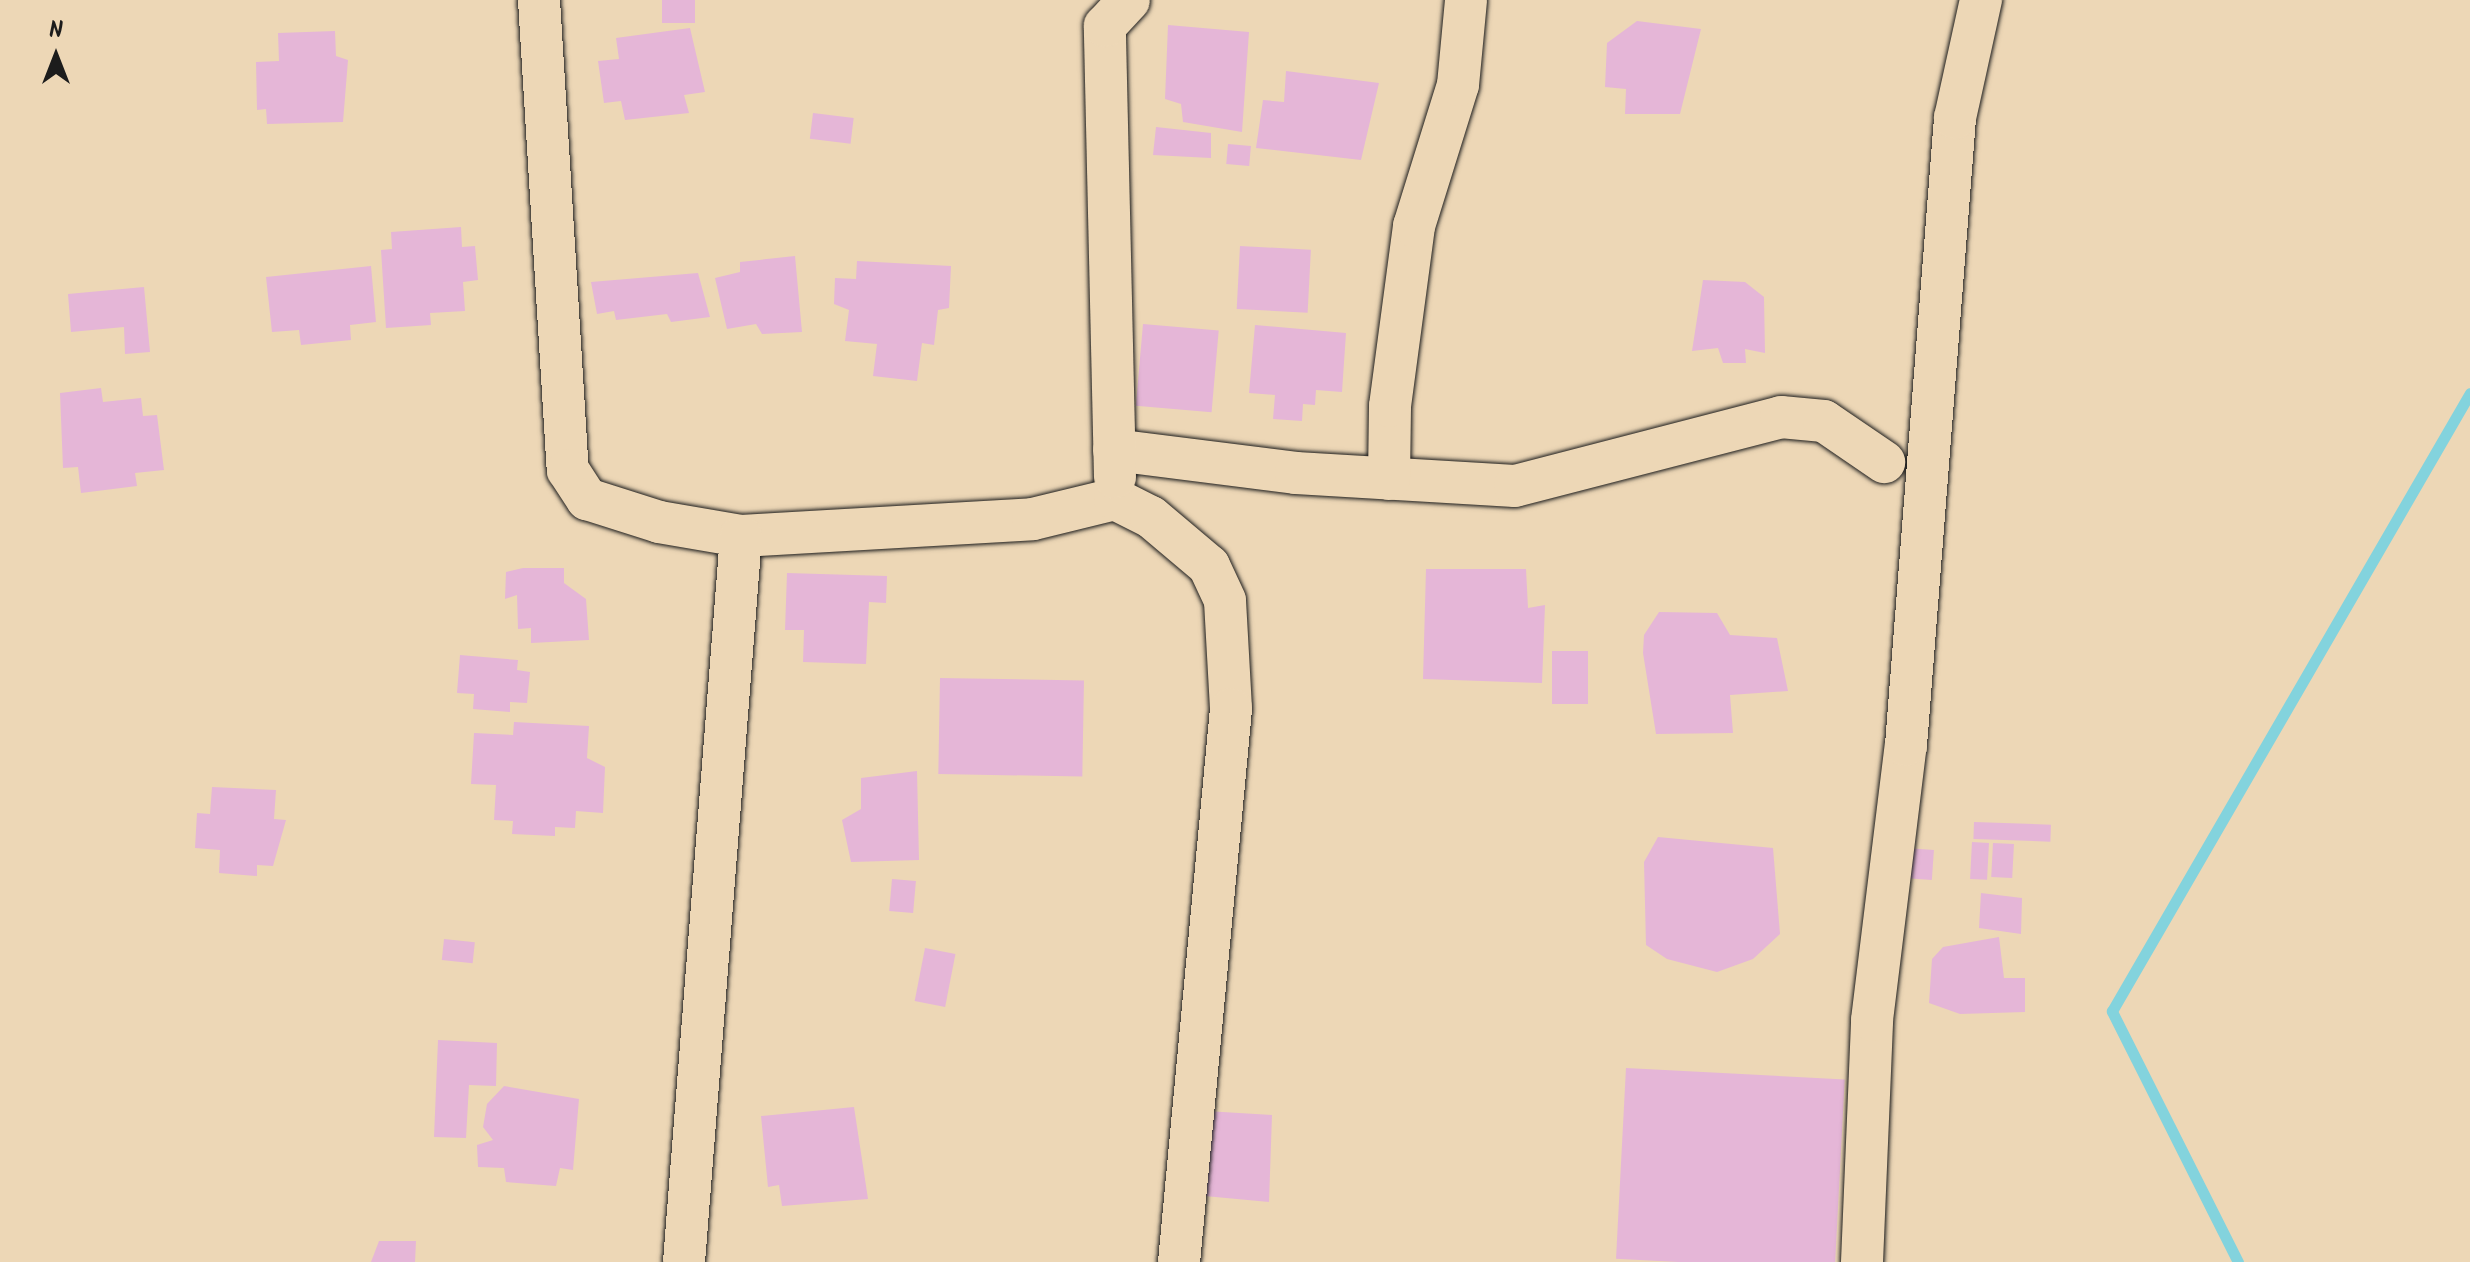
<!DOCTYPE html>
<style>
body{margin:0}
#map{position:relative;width:2470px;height:1262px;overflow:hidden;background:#edd7b6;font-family:Kalam,sans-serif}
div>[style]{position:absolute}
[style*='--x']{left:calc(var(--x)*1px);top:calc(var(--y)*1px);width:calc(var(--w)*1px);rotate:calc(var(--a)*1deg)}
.stream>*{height:11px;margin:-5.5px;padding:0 5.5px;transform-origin:5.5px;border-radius:5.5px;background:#83d3dd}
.building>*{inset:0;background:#e5b6d7;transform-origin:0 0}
.roads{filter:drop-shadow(0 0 2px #1c1c1c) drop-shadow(0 0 2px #1c1c1c)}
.street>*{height:42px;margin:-21px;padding:0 21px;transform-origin:21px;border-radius:21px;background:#edd7b6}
span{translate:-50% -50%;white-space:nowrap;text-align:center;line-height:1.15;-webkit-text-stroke:6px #edd7b6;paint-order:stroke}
.north{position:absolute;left:16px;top:16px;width:80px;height:80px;-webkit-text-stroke:6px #edd7b6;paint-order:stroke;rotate:0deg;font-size:22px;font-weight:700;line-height:32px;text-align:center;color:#1c1c1c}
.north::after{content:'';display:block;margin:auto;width:28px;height:36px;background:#1c1c1c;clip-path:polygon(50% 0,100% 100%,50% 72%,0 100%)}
</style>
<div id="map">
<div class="stream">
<div style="--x:2238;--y:1262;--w:281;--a:-116.7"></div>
<div style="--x:2112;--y:1011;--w:714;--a:-59.92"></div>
</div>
<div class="building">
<div style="left:662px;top:0;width:33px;height:23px"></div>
<div style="clip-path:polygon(1637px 21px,1701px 29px,1680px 114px,1625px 114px,1626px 89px,1605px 87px,1607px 43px)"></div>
<div style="clip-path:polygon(1168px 25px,1249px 32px,1242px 132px,1183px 122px,1181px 104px,1165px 99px)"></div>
<div style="clip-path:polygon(690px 28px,705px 92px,684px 95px,689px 113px,625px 120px,621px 101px,604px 103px,598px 61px,619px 59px,616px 38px)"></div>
<div style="clip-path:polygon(335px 31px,336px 56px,348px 60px,343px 122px,267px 124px,266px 109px,257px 110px,256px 62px,279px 61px,278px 33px)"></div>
<div style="clip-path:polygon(1286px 71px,1379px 83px,1361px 160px,1256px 148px,1263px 100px,1284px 102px)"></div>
<div style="left:813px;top:113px;width:41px;height:26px;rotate:7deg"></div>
<div style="clip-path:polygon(1156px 127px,1211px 133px,1211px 158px,1153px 155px)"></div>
<div style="left:1228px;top:144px;width:23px;height:20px;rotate:5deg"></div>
<div style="clip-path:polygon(461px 227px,462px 247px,475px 246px,478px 280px,463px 282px,465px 311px,430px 313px,431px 325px,386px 328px,381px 250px,392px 249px,391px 232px)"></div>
<div style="left:1240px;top:246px;width:71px;height:63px;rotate:3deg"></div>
<div style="clip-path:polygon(795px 256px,802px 332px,762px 334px,756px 324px,727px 329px,715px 278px,740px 272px,740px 262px)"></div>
<div style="clip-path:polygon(857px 261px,951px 266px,949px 308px,938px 310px,934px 345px,922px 343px,917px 381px,873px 376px,877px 344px,845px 341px,849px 310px,834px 304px,835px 278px,856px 279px)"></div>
<div style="clip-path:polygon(371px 266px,376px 322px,350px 325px,351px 340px,301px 345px,299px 330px,272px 332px,266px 277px)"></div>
<div style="clip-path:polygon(698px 273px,710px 317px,671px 322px,667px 314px,616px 320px,614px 311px,597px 314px,591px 282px)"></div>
<div style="clip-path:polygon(1703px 280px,1745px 282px,1764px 297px,1765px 353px,1745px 349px,1746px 363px,1723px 363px,1718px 348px,1692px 351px)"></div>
<div style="clip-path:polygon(144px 287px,150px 352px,125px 354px,124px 327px,71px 332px,68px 294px)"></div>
<div style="left:1143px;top:324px;width:76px;height:82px;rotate:5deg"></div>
<div style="clip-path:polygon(1255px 325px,1346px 333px,1342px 392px,1316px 390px,1315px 405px,1303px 404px,1302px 421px,1273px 419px,1275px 395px,1249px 393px)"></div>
<div style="clip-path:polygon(101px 388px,103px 402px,141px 398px,143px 416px,157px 415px,164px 470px,135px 473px,137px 486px,81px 493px,78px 467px,63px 468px,60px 393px)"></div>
<div style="clip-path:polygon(523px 568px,564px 568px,564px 583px,586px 599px,589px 640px,531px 643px,531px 628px,518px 629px,517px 595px,505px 599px,506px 572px)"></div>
<div style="clip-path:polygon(1426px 569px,1526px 569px,1528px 608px,1545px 605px,1542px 683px,1423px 679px)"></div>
<div style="clip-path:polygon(787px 573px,887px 576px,886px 603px,869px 602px,866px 664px,803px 662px,804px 630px,785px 630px)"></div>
<div style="clip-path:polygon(1659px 612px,1717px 613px,1730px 635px,1777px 638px,1788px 691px,1730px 695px,1733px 733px,1656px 734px,1643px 653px,1644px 635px)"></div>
<div style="left:1552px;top:651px;width:36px;height:53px"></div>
<div style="clip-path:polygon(460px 655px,518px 660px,517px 670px,530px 672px,527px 703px,510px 702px,510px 712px,473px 709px,474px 694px,457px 693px)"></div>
<div style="left:940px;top:678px;width:144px;height:96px;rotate:1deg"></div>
<div style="clip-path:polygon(514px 722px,589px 726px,587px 758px,605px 767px,603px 813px,576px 811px,575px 828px,555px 827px,555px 836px,512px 834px,513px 821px,494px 820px,496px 785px,471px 784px,474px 733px,513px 735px)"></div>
<div style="clip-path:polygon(917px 771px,919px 860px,851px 862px,842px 820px,861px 809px,861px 778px)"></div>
<div style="clip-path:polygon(212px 787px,276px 790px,274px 819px,286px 820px,273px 866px,257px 865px,257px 876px,219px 873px,220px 850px,195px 848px,197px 813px,210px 814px)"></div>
<div style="left:1974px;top:822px;width:77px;height:17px;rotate:2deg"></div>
<div style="clip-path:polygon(1658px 837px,1773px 848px,1780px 934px,1753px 959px,1717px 972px,1667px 959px,1646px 945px,1644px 862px)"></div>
<div style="left:1972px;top:842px;width:17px;height:37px;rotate:3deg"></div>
<div style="left:1993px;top:843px;width:21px;height:34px;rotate:3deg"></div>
<div style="left:1906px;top:848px;width:28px;height:30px;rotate:4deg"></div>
<div style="left:892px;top:879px;width:24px;height:32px;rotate:5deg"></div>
<div style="clip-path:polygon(1981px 893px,2022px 898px,2021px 934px,1979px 928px)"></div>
<div style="clip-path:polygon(1999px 937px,2004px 978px,2025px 978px,2025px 1012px,1960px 1014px,1929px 1003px,1932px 959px,1943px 947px)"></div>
<div style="left:444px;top:939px;width:31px;height:21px;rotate:6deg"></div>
<div style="left:925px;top:948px;width:31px;height:54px;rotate:11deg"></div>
<div style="clip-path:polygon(438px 1040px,497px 1043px,496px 1086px,469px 1085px,466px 1138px,434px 1137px)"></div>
<div style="left:1626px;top:1068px;width:219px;height:191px;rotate:3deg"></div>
<div style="clip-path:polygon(504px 1086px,579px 1099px,573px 1170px,560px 1168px,556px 1186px,506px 1182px,504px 1168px,478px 1167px,477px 1145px,493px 1140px,483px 1127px,487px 1104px)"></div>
<div style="clip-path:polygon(854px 1107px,868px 1199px,782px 1206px,779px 1185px,768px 1187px,761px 1116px)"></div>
<div style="clip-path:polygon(1206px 1111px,1272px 1115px,1269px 1202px,1194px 1195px)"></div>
<div style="clip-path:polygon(379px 1241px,416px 1241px,415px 1262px,371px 1262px)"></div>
</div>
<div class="roads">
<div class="street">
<div style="--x:539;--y:0;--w:471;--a:86.5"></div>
<div style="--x:568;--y:470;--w:35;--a:57"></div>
<div style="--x:587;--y:499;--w:76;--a:17.7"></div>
<div style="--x:659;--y:522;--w:83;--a:9.7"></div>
<div style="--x:741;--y:536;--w:292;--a:-3.3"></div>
<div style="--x:1033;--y:519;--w:84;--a:-13.7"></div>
<div style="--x:1115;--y:499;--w:40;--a:26.6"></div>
<div style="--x:1151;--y:517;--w:76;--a:40.2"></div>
<div style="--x:1209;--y:566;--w:38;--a:65"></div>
<div style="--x:1225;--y:601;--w:108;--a:86.8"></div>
<div style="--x:1231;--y:709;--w:555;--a:95.37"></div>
<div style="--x:1114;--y:450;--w:183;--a:7.2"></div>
<div style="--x:1296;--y:473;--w:219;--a:3.4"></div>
<div style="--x:1515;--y:486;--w:275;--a:-14.5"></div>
<div style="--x:1781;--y:417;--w:43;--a:5.3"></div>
<div style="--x:1824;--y:421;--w:73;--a:34.3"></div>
<div style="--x:1115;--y:477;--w:451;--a:-91.3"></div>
<div style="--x:1105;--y:26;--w:35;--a:-47"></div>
<div style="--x:1389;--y:479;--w:73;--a:-89.2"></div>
<div style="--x:1390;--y:406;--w:182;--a:-82.4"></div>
<div style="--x:1414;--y:226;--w:148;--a:-72.7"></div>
<div style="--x:1458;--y:85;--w:85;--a:-84.6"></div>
<div style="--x:684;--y:1262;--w:728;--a:-85.51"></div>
<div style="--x:1862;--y:1262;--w:242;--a:-87.6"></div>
<div style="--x:1872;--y:1020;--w:277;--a:-83"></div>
<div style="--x:1906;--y:745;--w:629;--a:-85.53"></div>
<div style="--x:1955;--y:118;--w:121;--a:-77.6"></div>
</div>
</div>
<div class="north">N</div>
</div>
